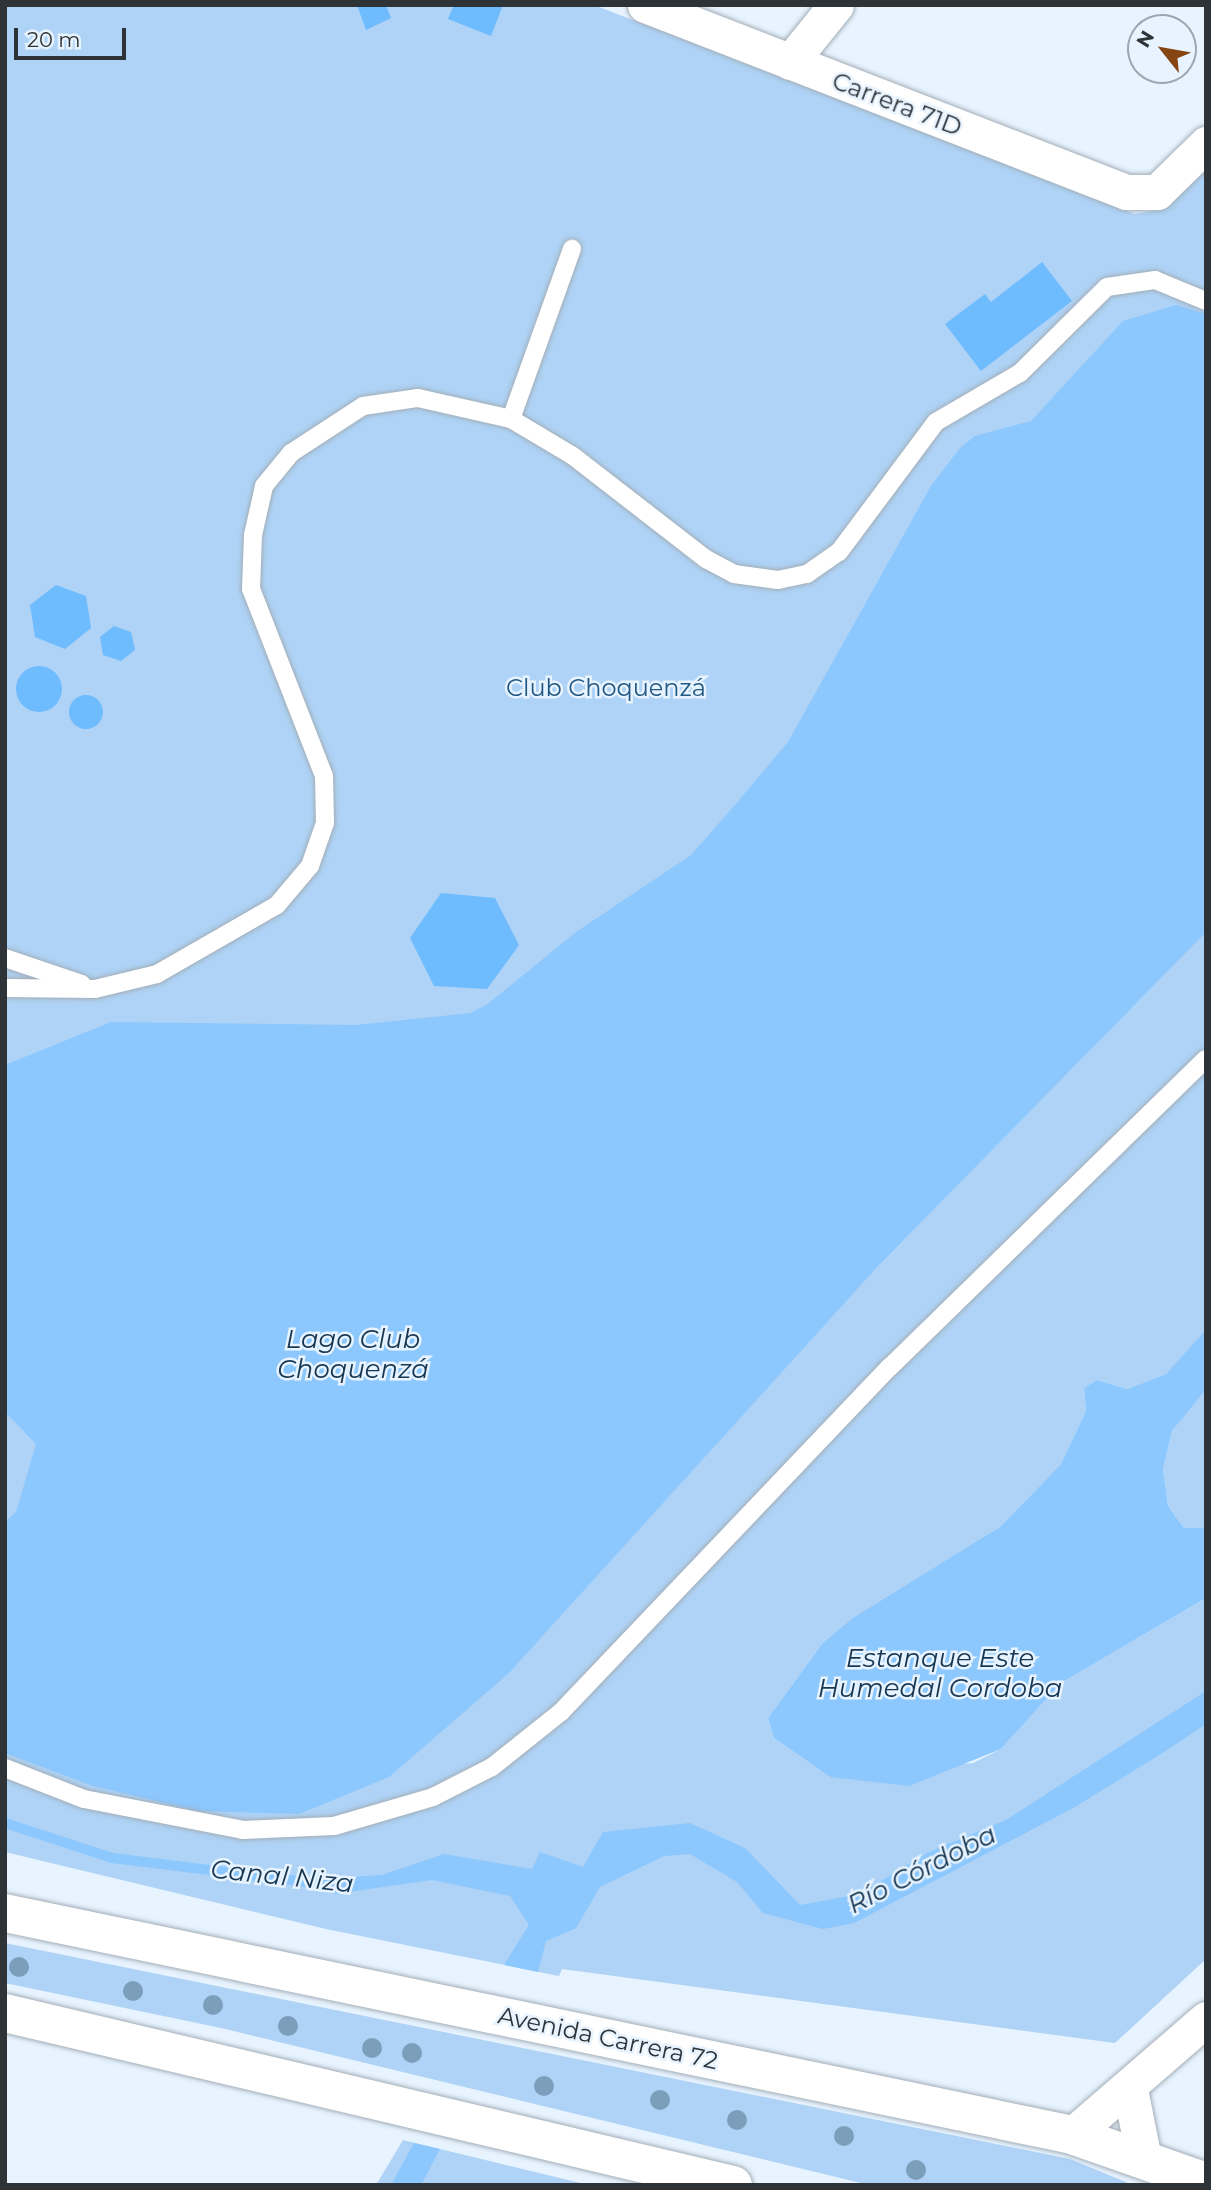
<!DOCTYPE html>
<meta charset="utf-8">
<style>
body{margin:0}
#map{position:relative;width:1211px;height:2190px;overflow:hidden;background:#e7f3fe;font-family:Montserrat,sans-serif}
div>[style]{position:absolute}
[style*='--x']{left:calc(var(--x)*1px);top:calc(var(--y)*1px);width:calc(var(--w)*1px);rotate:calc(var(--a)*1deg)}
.green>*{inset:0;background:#aed3f6}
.water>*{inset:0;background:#8cc7fd}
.stream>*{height:10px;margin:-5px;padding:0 5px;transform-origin:5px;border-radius:5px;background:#8cc7fd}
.building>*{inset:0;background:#6ebbfe}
.round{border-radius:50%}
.roads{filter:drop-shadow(0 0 2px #a3aeb8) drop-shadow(0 0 2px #a3aeb8)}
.service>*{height:18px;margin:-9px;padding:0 9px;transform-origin:9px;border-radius:9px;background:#fff}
.minor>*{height:35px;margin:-17.5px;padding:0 17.5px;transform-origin:17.5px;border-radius:17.5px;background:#fff}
.trunk>*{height:38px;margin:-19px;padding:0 19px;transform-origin:19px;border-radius:19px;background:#fff}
.trees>*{width:20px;height:20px;margin:-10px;border-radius:50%;background:#7b9ebb}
span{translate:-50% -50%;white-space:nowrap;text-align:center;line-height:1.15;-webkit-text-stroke:5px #e7f3fe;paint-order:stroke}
.street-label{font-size:24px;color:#2e3337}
.park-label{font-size:24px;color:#225884}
.water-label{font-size:26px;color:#163651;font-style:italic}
.frame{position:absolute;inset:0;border:7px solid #2e3337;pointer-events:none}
.north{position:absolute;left:1127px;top:14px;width:70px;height:70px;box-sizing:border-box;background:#e7f3fe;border:2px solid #9da6ae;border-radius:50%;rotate:301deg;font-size:19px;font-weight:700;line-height:28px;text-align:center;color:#2e3337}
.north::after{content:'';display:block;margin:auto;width:24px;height:32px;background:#864413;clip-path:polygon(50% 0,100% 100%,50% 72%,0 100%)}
.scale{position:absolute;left:14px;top:28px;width:112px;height:32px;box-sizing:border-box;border:4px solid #2e3337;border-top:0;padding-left:9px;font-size:21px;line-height:24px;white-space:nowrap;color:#2e3337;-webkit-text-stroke:5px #e7f3fe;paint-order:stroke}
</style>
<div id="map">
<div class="green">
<div style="clip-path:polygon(5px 5px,594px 5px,1135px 214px,1167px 208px,1206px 168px,1204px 1335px,1166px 1374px,1127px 1389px,1097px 1380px,1084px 1388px,1086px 1411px,1061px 1464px,1000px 1527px,822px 1644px,768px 1718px,774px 1738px,830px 1777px,973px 1763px,1001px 1749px,1061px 1683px,1206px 1598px,1206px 1959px,1115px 2043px,562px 1969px,559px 1976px,326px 1929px,5px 1852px)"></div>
<div style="clip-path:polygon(1206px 1387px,1206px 1528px,1184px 1528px,1168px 1506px,1163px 1470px,1172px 1431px)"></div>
<div style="clip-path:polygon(5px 1943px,1070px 2159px,1133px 2185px,869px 2185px,221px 2028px,5px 1983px)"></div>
<div style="clip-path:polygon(403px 2140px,589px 2185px,376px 2185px)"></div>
</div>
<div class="water">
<div style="clip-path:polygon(1176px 305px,1206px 314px,1206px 932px,878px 1266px,508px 1674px,389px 1777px,299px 1814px,198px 1811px,93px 1786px,5px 1753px,5px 1522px,16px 1512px,36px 1444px,5px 1412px,5px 1065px,111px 1022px,356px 1025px,471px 1013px,489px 1003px,576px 932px,691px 855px,735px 805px,788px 742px,931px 486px,960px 448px,975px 436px,1031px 421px,1123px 321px)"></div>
<div style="clip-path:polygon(1206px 1330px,1206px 1389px,1172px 1431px,1163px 1470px,1168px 1506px,1184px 1528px,1206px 1528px,1206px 1598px,1061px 1683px,1001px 1749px,909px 1786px,830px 1777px,774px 1738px,768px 1718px,822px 1644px,853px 1618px,1000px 1527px,1061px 1464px,1086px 1411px,1084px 1388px,1097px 1380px,1127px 1389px,1166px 1374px)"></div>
<div style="clip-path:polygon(1206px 1691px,1206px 1724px,1164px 1752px,1075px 1807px,854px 1923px,823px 1929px,763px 1913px,737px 1882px,690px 1854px,664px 1856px,600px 1887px,576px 1928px,546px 1941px,538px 1972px,504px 1965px,529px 1925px,510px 1896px,432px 1880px,334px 1894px,337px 1878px,382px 1875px,444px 1854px,532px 1869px,540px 1852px,583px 1867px,603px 1832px,690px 1823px,745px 1848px,800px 1905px,860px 1894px,927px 1853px,1006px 1820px)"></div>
<div style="clip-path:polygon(414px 2143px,440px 2149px,421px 2185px,391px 2185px)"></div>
</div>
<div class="stream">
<div style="--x:5;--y:1823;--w:113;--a:18.1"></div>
<div style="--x:112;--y:1858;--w:238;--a:7"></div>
</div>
<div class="building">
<div style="clip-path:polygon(357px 5px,386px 5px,391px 18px,366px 30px)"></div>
<div style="clip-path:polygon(454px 5px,503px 5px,491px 36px,448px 19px)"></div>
<div style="clip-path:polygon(1042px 262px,1072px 301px,981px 371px,945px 324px,985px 294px,991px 302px)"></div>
<div style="clip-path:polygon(56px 585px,86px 596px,91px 628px,65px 649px,35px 637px,30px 605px)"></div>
<div style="clip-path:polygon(114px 626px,131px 632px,135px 650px,121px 661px,103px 655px,100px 637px)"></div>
<div class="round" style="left:16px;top:666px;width:46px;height:46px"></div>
<div class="round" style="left:69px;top:695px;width:34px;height:34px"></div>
<div style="clip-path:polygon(441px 893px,495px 898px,519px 945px,487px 989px,434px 986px,410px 938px)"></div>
</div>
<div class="roads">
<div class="service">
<div style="--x:511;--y:419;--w:181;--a:-70.3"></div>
<div style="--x:5;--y:958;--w:81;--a:18.7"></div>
<div style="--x:5;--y:988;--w:90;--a:0.6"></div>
<div style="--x:95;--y:989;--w:64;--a:-13.6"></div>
<div style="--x:157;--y:974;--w:138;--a:-29.9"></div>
<div style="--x:277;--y:905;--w:51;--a:-49.8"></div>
<div style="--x:310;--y:866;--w:46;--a:-70.8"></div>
<div style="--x:325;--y:823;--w:47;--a:-91.2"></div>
<div style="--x:324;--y:776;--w:201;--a:-111.3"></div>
<div style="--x:251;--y:589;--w:54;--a:-87.9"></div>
<div style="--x:253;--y:535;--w:50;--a:-77.3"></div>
<div style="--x:264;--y:486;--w:43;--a:-50.7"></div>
<div style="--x:291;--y:453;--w:86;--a:-33.1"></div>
<div style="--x:363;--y:406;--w:56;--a:-8.3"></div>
<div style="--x:418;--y:398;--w:95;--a:12.7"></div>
<div style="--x:511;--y:419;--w:72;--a:30.8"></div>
<div style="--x:573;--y:456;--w:168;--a:37.8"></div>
<div style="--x:706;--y:559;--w:32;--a:28"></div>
<div style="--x:734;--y:574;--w:44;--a:7.8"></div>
<div style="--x:778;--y:580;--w:30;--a:-12"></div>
<div style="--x:807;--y:574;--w:39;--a:-35"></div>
<div style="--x:839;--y:552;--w:162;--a:-53.3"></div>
<div style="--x:936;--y:422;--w:97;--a:-30.3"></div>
<div style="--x:1020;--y:373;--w:122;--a:-44.7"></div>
<div style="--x:1107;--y:287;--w:49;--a:-8.3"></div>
<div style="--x:1155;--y:280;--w:55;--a:22.4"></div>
<div style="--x:5;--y:1768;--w:85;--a:21.4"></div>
<div style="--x:84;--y:1799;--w:162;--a:11"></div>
<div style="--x:243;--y:1830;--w:91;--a:-2.5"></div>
<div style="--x:334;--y:1826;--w:103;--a:-16.3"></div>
<div style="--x:433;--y:1797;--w:66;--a:-27"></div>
<div style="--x:492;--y:1767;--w:88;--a:-38.6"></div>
<div style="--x:561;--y:1712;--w:477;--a:-46.4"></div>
<div style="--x:890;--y:1367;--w:441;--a:-44.3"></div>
</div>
<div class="minor">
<div style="--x:645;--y:5;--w:516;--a:21.24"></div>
<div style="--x:1126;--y:192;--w:31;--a:0"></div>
<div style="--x:1157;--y:192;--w:69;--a:-44.4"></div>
<div style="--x:790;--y:62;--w:73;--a:-51.1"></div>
<div style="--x:1130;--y:2089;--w:71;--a:78.7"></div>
<div style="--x:1072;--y:2135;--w:177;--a:-40.9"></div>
</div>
<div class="trunk">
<div style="--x:5;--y:1913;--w:1090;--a:11.75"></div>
<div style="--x:1072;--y:2135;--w:142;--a:19.3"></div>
<div style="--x:5;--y:2013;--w:748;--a:13.29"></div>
</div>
</div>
<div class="trees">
<div style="left:19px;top:1967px"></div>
<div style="left:133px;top:1991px"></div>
<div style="left:213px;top:2005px"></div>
<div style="left:288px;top:2026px"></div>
<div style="left:372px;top:2048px"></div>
<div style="left:412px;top:2053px"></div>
<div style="left:544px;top:2086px"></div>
<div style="left:660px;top:2100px"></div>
<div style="left:737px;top:2120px"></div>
<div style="left:844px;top:2136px"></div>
<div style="left:916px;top:2170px"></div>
</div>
<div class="street-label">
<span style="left:897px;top:104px;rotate:21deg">Carrera 71D</span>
<span style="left:608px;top:2038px;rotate:12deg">Avenida Carrera 72</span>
</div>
<div class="park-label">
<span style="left:606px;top:688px">Club Choquenzá</span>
</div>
<div class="water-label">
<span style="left:353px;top:1355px">Lago Club<br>Choquenzá</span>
<span style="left:940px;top:1674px">Estanque Este<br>Humedal Cordoba</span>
<span style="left:922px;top:1870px;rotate:-27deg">Río Córdoba</span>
<span style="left:282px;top:1877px;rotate:6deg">Canal Niza</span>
</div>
<div class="frame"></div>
<div class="north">N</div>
<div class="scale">20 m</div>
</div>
